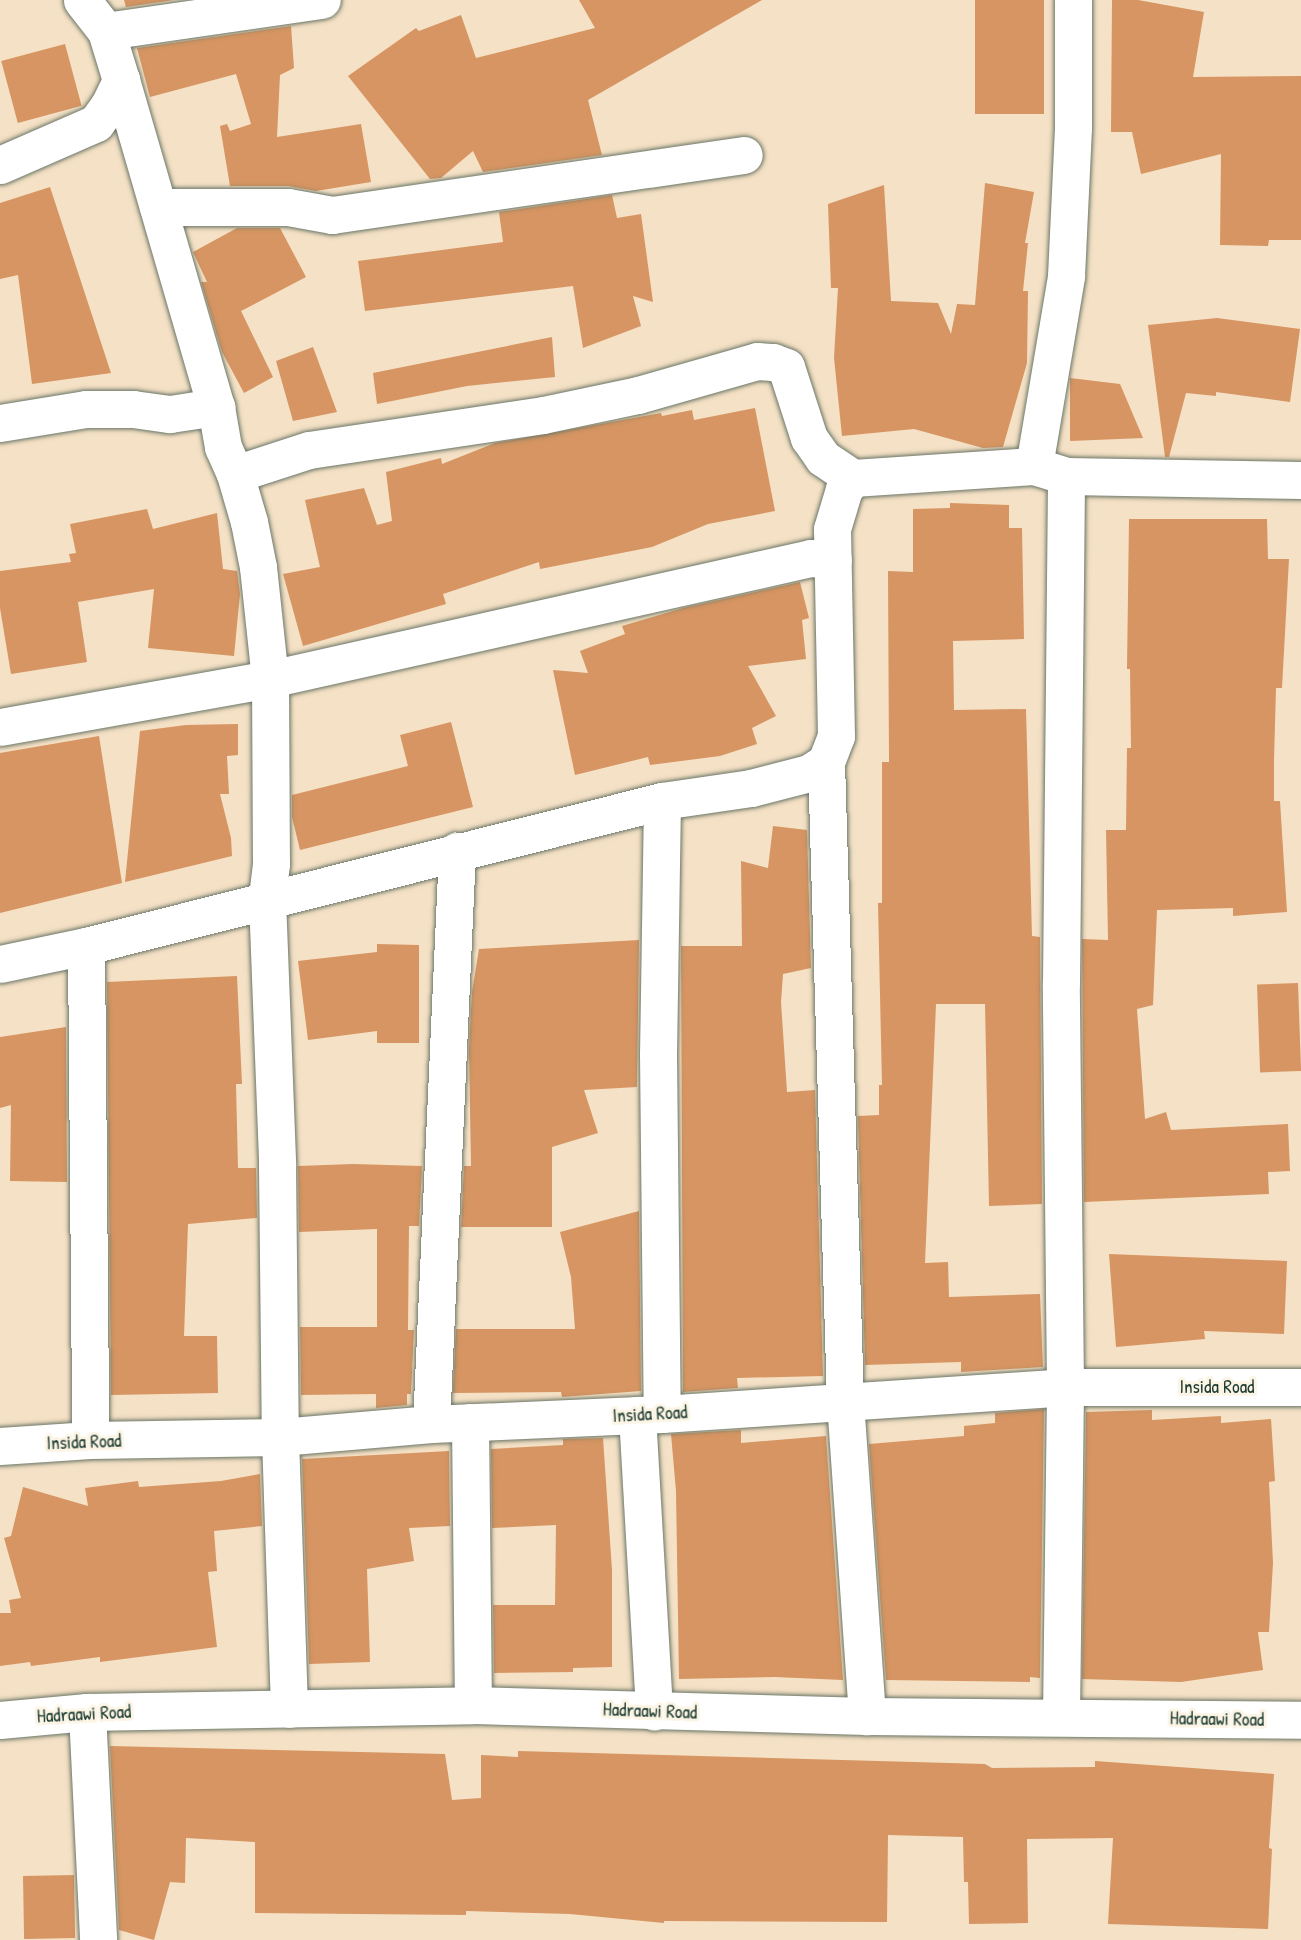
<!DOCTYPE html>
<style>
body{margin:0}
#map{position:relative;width:1301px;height:1940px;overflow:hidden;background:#f5e1c5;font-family:"Patrick Hand",sans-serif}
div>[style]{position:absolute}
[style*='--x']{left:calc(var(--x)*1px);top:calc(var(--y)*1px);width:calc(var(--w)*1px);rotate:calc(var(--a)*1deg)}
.building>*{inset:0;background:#d69562;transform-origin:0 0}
.roads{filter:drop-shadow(0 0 2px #6a7667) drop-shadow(0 0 2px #6a7667)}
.street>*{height:37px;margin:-18.5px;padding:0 18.5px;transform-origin:18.5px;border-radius:18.5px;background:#fff}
span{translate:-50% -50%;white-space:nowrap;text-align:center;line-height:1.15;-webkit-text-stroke:6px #fcf5e5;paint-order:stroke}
.street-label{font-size:19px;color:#1f3d34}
</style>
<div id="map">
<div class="building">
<div style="clip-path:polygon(124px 0,174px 0,126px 7px)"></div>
<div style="clip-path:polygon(579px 0,762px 0,588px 100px,602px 155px,483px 172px,473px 151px,441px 178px,430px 179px,348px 76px,416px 28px,419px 31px,461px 15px,476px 58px,595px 28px)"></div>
<div style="left:975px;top:0;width:69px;height:114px"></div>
<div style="clip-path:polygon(1112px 0,1138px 0,1204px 12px,1193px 77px,1301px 76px,1301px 240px,1269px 240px,1268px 246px,1220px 245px,1221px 154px,1141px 174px,1132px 132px,1111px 132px)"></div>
<div style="clip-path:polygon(291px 26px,294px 68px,280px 75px,277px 137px,361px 124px,371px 182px,316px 191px,288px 186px,230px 186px,220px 126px,227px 124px,230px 131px,251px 124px,236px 74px,150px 97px,137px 48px)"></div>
<div style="left:65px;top:44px;width:64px;height:66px;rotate:75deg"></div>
<div style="clip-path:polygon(985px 183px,1034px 192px,1025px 243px,1028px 243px,1023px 291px,1028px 291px,1027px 363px,1003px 447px,983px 448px,914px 429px,842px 436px,834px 358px,838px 288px,831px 288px,828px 204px,884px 185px,891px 301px,938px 303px,951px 334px,957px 304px,975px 305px)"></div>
<div style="clip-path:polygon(50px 187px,111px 373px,32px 384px,18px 275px,0 279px,0 203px)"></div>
<div style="clip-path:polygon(612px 195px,617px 218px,641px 214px,653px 302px,633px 296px,641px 326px,583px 348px,573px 286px,365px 311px,358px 261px,503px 242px,499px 212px)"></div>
<div style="clip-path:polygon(237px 228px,280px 228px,306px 277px,241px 311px,273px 377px,244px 393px,222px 352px,201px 282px,207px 282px,193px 252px)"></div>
<div style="clip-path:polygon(1217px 318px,1300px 329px,1290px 402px,1216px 392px,1216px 396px,1186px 393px,1169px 457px,1165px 457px,1148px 325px)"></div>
<div style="clip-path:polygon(552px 337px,555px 377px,467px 386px,377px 404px,373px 373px)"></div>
<div style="clip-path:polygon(313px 347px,337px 412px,293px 421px,276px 361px)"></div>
<div style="clip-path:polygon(1070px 378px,1120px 384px,1143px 438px,1070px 441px)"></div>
<div style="clip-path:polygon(755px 408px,775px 511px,708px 524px,652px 547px,540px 569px,539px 562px,443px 594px,446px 604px,303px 646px,283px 574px,320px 567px,305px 500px,364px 488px,377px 525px,392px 521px,386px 472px,441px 458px,442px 464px,495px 443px,661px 413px,662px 416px,692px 410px,694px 420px)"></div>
<div style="clip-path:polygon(950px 503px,1009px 505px,1009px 528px,1022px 528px,1024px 639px,953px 641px,954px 710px,1026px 709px,1032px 936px,1040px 937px,1042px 1204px,989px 1206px,985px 1004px,936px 1004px,925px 1263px,948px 1262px,949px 1297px,1040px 1294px,1043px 1367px,961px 1372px,961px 1362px,865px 1365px,858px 1116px,879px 1115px,879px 1085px,882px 1085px,878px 903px,882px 903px,882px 762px,889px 762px,888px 571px,913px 572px,913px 509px,950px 508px)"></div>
<div style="clip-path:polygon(147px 509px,153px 529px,217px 513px,223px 569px,237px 571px,240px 594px,234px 656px,148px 648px,154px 589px,78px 602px,87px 662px,11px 674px,0 608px,0 571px,71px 562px,69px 554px,76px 553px,70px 524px)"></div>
<div style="clip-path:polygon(1129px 519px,1267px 519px,1268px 559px,1289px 559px,1282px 688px,1276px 688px,1274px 760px,1274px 801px,1280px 801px,1287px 912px,1233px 916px,1233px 908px,1157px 910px,1153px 1005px,1137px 1009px,1145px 1119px,1166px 1112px,1171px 1130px,1288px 1124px,1290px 1171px,1268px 1172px,1269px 1194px,1084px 1202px,1082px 939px,1108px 940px,1106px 830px,1126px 830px,1127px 748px,1131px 748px,1130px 669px,1127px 669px)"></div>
<div style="clip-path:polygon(800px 582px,809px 618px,802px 620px,806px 659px,748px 666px,776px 716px,752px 728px,757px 744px,720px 756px,650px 765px,648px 757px,575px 775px,553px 670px,588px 673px,580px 651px,625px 634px,622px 626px,683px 608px)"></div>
<div style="clip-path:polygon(451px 722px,473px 807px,300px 850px,292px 817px,292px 795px,408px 766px,400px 735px)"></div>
<div style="clip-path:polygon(238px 724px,238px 755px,227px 756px,229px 794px,220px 794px,231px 838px,232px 856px,125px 882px,140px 731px,186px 725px)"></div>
<div style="clip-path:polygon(99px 736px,122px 883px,0 913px,0 753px)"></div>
<div style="clip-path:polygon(773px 826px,807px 830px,811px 968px,783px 974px,781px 1002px,787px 1092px,815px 1090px,823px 1376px,737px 1378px,738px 1388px,683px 1392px,681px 946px,742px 946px,741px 861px,768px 868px)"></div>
<div style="clip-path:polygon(639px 940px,637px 1087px,584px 1090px,598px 1133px,552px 1147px,552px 1227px,461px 1227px,464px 1166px,471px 1166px,469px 1048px,472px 992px,479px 949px)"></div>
<div style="clip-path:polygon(377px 944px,419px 945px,419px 1043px,377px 1043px,377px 1031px,308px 1040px,298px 961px,377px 952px)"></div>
<div style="clip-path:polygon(237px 976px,242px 1084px,236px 1084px,238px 1168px,256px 1168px,257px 1218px,188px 1224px,184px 1336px,217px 1336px,218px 1393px,111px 1395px,107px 982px)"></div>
<div style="left:1298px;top:983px;width:88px;height:41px;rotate:88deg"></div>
<div style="clip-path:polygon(66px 1027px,67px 1182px,10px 1181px,11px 1105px,0 1108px,0 1037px)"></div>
<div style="clip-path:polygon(353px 1164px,422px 1166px,419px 1226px,409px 1226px,408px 1327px,408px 1330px,414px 1330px,411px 1394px,407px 1394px,407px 1405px,376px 1408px,376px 1394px,301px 1395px,300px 1327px,377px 1327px,377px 1229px,299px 1232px,298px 1166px)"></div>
<div style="clip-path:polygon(639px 1211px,641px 1391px,562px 1397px,561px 1392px,453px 1393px,456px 1329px,575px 1329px,571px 1277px,560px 1232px)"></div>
<div style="clip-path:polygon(1109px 1254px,1287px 1261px,1284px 1334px,1204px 1331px,1205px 1339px,1116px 1347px)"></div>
<div style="clip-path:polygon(1044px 1409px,1040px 1678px,1030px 1677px,1030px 1682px,886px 1680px,869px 1444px,964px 1436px,964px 1426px,995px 1423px,995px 1413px)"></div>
<div style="clip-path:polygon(1152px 1410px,1152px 1420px,1221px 1416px,1221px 1423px,1271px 1419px,1275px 1481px,1269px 1482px,1273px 1563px,1269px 1632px,1258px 1632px,1263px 1670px,1181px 1682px,1082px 1679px,1086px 1412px)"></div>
<div style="clip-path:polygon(741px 1430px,741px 1443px,826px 1436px,843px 1680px,775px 1677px,679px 1679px,676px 1491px,671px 1434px)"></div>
<div style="clip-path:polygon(603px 1438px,612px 1570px,612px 1667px,573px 1668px,573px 1672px,494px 1673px,493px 1605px,555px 1605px,556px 1525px,492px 1528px,491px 1449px,563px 1445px,563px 1439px)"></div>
<div style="clip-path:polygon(449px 1451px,450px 1526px,409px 1528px,414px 1561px,367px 1569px,370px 1662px,309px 1664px,302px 1459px)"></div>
<div style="clip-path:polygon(260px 1474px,262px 1526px,214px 1531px,217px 1571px,208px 1572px,217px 1647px,100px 1662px,100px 1657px,31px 1666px,30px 1662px,0 1666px,0 1613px,11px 1613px,9px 1600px,21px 1598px,4px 1538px,11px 1536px,23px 1487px,88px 1506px,85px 1488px,138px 1481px,139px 1487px,221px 1481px)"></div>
<div style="clip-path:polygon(110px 1746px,445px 1754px,452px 1800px,481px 1798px,481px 1755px,518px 1757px,518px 1751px,985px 1764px,992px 1768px,1095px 1767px,1095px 1761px,1274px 1774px,1269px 1848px,1272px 1849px,1268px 1929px,1108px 1924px,1113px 1838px,1027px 1839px,1028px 1923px,969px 1924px,968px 1882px,964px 1882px,963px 1837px,888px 1835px,887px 1922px,664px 1921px,664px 1923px,570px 1914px,466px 1911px,466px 1915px,255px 1913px,255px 1842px,186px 1838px,185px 1883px,170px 1882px,154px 1940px,119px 1930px)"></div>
<div style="left:74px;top:1875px;width:63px;height:51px;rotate:89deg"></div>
</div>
<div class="roads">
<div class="street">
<div style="--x:106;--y:31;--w:218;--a:-8.2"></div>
<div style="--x:121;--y:80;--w:341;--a:73.8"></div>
<div style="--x:0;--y:165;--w:105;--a:-23.6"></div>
<div style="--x:96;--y:123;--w:22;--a:-54"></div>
<div style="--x:109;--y:105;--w:28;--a:-64"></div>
<div style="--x:121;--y:80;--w:51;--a:-107"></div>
<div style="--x:106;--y:31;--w:39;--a:-128"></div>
<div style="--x:158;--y:207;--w:130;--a:0"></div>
<div style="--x:288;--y:207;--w:45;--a:10.3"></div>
<div style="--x:332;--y:215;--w:416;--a:-8.3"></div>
<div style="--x:0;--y:423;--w:87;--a:-9.2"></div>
<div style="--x:86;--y:409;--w:47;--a:0"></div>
<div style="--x:133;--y:409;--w:37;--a:8"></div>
<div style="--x:170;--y:414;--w:47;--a:-8.7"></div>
<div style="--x:216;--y:407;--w:41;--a:80.1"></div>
<div style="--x:223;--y:447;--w:30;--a:66"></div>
<div style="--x:235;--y:474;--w:50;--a:73.7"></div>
<div style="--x:249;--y:522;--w:46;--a:78.7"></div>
<div style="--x:258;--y:567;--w:113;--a:83.9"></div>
<div style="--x:270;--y:679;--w:185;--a:89.7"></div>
<div style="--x:271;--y:864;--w:35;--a:97"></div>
<div style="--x:267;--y:899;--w:266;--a:87.8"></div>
<div style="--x:277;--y:1165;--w:272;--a:89.4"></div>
<div style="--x:280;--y:1437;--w:272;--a:88.1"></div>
<div style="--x:1034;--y:466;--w:193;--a:-80.4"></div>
<div style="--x:1066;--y:276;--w:148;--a:-87.3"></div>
<div style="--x:1073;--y:128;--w:128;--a:-90"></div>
<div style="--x:235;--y:474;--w:78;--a:-18"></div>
<div style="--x:309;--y:450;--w:237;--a:-8.5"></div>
<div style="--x:543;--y:415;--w:97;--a:-11.9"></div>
<div style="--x:638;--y:395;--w:124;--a:-15.9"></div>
<div style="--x:757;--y:361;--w:16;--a:4"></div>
<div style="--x:773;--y:362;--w:14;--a:21"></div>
<div style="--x:786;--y:367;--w:75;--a:72.1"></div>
<div style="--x:809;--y:438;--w:24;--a:55"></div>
<div style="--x:823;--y:458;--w:36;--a:34"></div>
<div style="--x:853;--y:478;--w:181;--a:-3.8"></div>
<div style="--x:1034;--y:466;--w:34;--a:17"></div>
<div style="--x:1066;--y:476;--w:235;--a:1"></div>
<div style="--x:0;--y:727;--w:274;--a:-10.1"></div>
<div style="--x:270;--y:679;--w:554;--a:-12.61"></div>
<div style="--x:811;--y:558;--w:22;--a:5"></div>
<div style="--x:826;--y:762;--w:639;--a:88.3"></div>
<div style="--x:845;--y:1401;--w:316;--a:86"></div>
<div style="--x:662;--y:801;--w:253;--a:90.9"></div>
<div style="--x:658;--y:1054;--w:360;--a:89.4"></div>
<div style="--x:86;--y:946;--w:494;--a:89.5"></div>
<div style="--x:0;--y:964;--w:88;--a:-11.8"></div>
<div style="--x:86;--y:946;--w:594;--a:-14.13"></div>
<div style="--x:662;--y:801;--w:90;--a:-8.3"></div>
<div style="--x:751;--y:788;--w:60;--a:-14.5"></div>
<div style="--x:809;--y:773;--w:20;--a:-33"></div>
<div style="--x:826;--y:762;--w:28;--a:-69"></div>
<div style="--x:836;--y:736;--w:207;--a:-91.1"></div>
<div style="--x:832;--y:529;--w:42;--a:-73.3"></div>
<div style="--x:844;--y:489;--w:14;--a:-51"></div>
<div style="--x:637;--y:1415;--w:297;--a:86.7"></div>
<div style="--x:470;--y:1422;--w:283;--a:89.4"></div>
<div style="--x:431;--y:1424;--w:574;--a:-87.4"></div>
<div style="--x:0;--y:1446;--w:90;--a:-3.8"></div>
<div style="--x:90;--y:1440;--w:190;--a:-0.9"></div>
<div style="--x:280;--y:1437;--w:152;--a:-4.9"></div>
<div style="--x:431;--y:1424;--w:231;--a:-2.5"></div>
<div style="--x:662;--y:1414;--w:404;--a:-3.8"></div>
<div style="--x:1065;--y:1387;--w:236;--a:0"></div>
<div style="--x:87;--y:1712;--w:228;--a:87.2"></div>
<div style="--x:1061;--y:1717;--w:330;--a:-89.3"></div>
<div style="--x:1065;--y:1387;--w:404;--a:-90.6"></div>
<div style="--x:1061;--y:983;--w:507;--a:-89.43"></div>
<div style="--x:0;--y:1720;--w:87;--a:-5.3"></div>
<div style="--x:87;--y:1712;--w:386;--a:-1"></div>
<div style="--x:473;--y:1705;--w:394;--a:1.6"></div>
<div style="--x:867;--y:1716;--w:434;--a:0.5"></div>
</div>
</div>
<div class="street-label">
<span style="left:1217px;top:1387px">Insida Road</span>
<span style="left:650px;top:1414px;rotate:-3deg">Insida Road</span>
<span style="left:84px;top:1442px;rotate:-2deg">Insida Road</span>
<span style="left:650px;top:1711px;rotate:2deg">Hadraawi Road</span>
<span style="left:84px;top:1714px;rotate:-3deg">Hadraawi Road</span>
<span style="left:1217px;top:1719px;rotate:1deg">Hadraawi Road</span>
</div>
</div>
